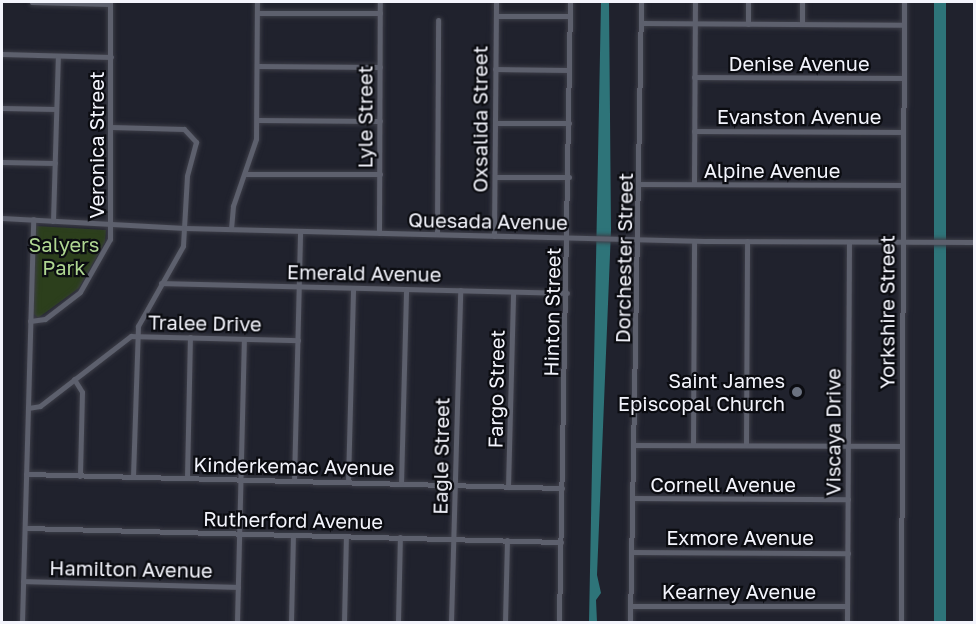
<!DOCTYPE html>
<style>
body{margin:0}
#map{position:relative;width:976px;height:624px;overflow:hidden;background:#20222d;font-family:"Golos Text",sans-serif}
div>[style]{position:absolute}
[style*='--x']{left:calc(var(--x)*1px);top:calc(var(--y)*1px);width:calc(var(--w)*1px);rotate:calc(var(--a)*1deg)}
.green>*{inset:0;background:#2c3f1c}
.water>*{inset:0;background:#2e7479;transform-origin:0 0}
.roads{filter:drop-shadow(0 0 2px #3d3e48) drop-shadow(0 0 2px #3d3e48)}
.minor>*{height:5px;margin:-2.5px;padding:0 2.5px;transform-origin:2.5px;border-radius:2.5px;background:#5d606d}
.dots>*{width:16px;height:16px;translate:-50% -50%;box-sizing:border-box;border:3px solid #0b0c11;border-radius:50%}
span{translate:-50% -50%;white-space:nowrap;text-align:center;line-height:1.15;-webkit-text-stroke:4.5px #0b0c11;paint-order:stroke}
.street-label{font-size:20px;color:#f3f4fc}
.park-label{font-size:20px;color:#afd691}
.poi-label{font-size:20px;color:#f3f4fc}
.right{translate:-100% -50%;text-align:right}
.frame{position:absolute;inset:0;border:3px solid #f3f4fc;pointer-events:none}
</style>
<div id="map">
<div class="green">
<div style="clip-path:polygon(36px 226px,106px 230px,105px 242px,79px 288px,38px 318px,33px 313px)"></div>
</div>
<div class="water">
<div style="clip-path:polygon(601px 2px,609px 2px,611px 230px,597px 575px,601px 593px,596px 600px,597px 622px,589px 622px)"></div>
<div style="left:934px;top:2px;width:12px;height:620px"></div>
</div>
<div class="roads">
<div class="minor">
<div style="--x:32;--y:2;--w:78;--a:1.5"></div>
<div style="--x:257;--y:13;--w:123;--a:0"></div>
<div style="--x:496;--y:16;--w:74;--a:0"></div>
<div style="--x:641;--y:23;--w:263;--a:0.4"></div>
<div style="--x:748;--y:24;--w:22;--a:-90"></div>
<div style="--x:802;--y:24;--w:22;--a:-90"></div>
<div style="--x:2;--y:54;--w:109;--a:1.6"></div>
<div style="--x:257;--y:66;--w:123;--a:0.5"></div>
<div style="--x:495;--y:69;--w:74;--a:0.8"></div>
<div style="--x:694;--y:77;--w:210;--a:0.3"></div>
<div style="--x:2;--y:108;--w:54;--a:1.1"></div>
<div style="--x:257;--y:120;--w:123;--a:0.5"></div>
<div style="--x:495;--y:123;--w:74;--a:0"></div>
<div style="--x:111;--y:127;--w:73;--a:1.6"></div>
<div style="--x:184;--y:129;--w:18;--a:47"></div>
<div style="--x:196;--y:142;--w:35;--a:105"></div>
<div style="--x:187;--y:176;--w:70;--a:93.3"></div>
<div style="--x:183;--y:246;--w:92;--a:119.4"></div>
<div style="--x:138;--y:326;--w:151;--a:91.9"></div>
<div style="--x:694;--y:131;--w:209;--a:0.3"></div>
<div style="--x:2;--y:162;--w:53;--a:1.1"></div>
<div style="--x:245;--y:174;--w:135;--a:0"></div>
<div style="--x:495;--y:177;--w:74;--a:0"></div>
<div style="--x:640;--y:184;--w:263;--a:0.2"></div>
<div style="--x:694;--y:184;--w:182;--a:-89.7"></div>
<div style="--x:2;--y:218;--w:183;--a:3.1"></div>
<div style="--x:185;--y:228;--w:520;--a:1.43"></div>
<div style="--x:705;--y:241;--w:269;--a:0.2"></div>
<div style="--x:53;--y:221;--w:165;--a:-88.3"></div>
<div style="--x:231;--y:229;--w:23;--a:-85"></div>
<div style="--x:233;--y:206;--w:71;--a:-71.1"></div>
<div style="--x:256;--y:139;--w:137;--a:-89.6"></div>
<div style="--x:379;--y:233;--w:231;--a:-89.8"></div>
<div style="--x:437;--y:234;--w:214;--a:-89.7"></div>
<div style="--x:494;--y:236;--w:234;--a:-89.5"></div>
<div style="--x:161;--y:283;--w:406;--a:1.4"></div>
<div style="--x:30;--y:321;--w:15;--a:-8"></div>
<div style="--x:45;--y:319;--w:44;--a:-37.6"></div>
<div style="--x:80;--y:292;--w:61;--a:-60.5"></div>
<div style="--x:110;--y:239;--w:237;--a:-90"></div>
<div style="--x:74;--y:379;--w:15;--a:58"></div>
<div style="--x:82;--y:392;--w:84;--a:91.4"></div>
<div style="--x:28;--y:408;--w:12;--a:-9"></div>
<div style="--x:40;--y:406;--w:115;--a:-37.6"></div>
<div style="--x:131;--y:336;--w:167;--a:1.4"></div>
<div style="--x:635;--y:445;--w:267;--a:0.2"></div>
<div style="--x:693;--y:445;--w:204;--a:-89.7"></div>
<div style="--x:746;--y:445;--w:204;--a:-89.7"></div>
<div style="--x:26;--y:474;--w:536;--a:1.5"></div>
<div style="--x:187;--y:478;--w:141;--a:-88.8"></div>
<div style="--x:294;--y:481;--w:250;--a:-88.6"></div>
<div style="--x:348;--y:482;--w:194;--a:-88.5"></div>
<div style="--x:401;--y:484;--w:195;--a:-88.5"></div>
<div style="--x:508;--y:487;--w:195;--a:-88.5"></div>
<div style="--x:633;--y:498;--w:215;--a:0.3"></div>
<div style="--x:25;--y:528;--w:536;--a:1.5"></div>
<div style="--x:632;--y:552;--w:216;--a:0.3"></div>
<div style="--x:23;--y:581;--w:215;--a:1.6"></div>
<div style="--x:631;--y:606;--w:216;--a:0"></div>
<div style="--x:22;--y:622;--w:403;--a:-88.4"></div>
<div style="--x:237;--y:622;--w:283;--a:-88.6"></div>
<div style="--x:291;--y:622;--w:87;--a:-88.7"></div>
<div style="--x:344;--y:622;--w:86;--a:-88.7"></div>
<div style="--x:398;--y:622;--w:85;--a:-88.7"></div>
<div style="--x:451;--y:622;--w:332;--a:-88.4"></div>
<div style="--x:505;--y:622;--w:82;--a:-88.6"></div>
<div style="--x:559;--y:622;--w:620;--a:-88.98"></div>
<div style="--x:630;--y:622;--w:620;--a:-88.98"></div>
<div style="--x:847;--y:622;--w:380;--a:-89.7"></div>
<div style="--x:901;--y:622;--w:620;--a:-89.72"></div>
</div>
</div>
<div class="dots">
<div style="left:797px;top:392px;background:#6b7280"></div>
</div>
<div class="street-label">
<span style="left:799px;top:63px">Denise Avenue</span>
<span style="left:799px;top:116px">Evanston Avenue</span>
<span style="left:365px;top:117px;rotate:-90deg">Lyle Street</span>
<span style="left:480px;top:119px;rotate:-90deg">Oxsalida Street</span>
<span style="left:96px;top:145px;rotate:-90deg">Veronica Street</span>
<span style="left:772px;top:170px">Alpine Avenue</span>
<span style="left:488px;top:221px;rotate:1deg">Quesada Avenue</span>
<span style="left:624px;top:258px;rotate:-89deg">Dorchester Street</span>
<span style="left:364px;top:273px;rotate:1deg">Emerald Avenue</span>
<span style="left:552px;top:312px;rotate:-89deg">Hinton Street</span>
<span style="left:887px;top:312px;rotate:-90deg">Yorkshire Street</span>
<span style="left:205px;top:323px;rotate:1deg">Tralee Drive</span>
<span style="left:496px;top:389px;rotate:-89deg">Fargo Street</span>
<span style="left:833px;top:432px;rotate:-90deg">Viscaya Drive</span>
<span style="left:441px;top:456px;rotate:-89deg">Eagle Street</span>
<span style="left:294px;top:466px;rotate:1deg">Kinderkemac Avenue</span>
<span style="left:723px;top:484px">Cornell Avenue</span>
<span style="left:293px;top:520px;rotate:1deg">Rutherford Avenue</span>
<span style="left:740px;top:537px">Exmore Avenue</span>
<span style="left:131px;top:569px;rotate:1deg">Hamilton Avenue</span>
<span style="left:739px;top:591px">Kearney Avenue</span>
</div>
<div class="park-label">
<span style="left:64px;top:256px">Salyers<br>Park</span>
</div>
<div class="poi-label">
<span class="right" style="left:785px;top:392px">Saint James<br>Episcopal Church</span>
</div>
<div class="frame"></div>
</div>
